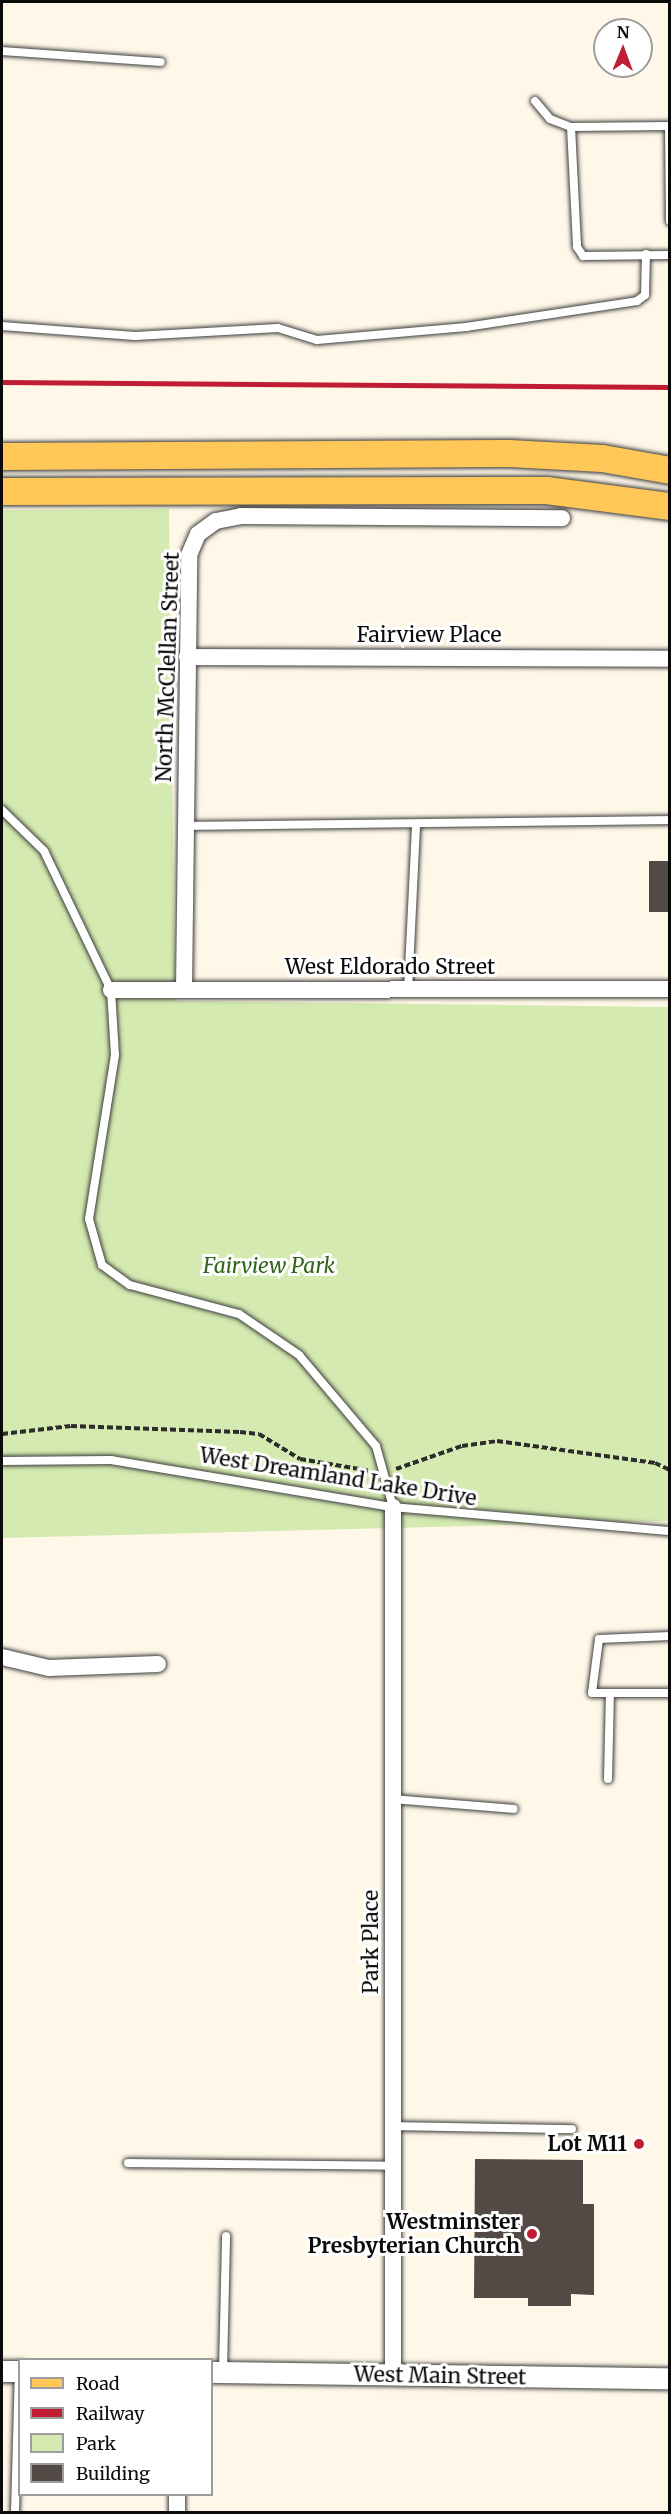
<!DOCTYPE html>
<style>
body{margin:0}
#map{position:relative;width:671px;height:2514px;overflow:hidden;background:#fff8e8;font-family:Merriweather,serif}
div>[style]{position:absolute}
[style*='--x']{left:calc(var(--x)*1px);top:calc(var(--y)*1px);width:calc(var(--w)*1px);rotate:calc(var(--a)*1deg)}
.green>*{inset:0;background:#d4eab0}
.building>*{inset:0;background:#534a46;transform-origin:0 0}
.path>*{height:4px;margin-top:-2px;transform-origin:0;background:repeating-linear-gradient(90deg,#2c2c2c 0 6px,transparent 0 9px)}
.roads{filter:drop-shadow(0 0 2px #3d3d3d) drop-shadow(0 0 2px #3d3d3d)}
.service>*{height:8px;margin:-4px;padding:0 4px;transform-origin:4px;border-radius:4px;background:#fff}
.minor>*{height:16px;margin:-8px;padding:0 8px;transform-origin:8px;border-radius:8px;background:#fff}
.tertiary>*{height:21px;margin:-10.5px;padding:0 10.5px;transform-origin:10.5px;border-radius:10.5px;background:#fff}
.primary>*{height:27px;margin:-13.5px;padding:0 13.5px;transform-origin:13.5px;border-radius:13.5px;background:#ffc658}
.rail>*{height:4.5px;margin:-2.25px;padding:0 2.25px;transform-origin:2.25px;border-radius:2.25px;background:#c01d35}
.dots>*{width:16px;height:16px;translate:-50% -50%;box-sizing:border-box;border:3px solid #fff;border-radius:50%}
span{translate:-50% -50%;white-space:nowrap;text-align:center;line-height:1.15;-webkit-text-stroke:6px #fff;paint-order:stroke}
.street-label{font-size:21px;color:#0a0a0a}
.park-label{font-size:21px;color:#306419;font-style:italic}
.poi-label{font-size:21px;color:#0a0a0a;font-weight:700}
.right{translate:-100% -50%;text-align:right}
.frame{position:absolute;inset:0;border:3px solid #0a0a0a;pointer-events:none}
.legend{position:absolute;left:18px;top:2358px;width:195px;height:138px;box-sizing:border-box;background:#fff;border:2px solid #9d9d9d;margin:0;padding:8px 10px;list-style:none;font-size:18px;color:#0a0a0a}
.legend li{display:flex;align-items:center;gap:12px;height:30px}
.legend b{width:30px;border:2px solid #9d9d9d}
.north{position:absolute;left:593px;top:18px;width:60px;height:60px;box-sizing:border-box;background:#fff;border:2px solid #9d9d9d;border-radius:50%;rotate:1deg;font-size:16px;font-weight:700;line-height:24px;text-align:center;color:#0a0a0a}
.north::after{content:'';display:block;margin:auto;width:21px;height:27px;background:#c01d35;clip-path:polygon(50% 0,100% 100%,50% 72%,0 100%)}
</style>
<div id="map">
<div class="green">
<div style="clip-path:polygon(169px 509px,175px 1001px,669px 1007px,669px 1521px,2px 1538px,2px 510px)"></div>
</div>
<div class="building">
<div style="left:649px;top:861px;width:20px;height:51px"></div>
<div style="clip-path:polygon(475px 2159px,583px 2160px,583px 2204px,594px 2204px,594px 2295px,571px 2294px,571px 2306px,528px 2306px,528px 2298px,474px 2298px)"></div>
</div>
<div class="path">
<div style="--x:2;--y:1434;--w:69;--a:-6.6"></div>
<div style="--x:71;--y:1426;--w:169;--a:2"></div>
<div style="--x:240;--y:1432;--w:19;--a:6"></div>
<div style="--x:259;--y:1434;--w:48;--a:31.4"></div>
<div style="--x:300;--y:1459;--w:72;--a:9.6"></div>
<div style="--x:396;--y:1469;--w:70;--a:-19.2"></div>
<div style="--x:462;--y:1446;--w:35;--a:-8"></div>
<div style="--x:497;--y:1441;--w:160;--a:7.9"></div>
<div style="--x:655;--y:1463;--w:17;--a:25"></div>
</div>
<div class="roads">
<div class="service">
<div style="--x:2;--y:51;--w:159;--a:4"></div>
<div style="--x:535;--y:101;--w:23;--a:50"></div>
<div style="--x:550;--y:119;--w:22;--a:21"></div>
<div style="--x:670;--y:221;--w:95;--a:-90.6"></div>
<div style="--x:669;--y:126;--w:98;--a:179.4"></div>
<div style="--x:571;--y:127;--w:120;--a:87.1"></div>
<div style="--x:577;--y:247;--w:11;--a:56"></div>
<div style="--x:583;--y:256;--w:87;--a:-0.7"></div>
<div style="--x:2;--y:326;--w:133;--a:4.3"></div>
<div style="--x:135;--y:336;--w:143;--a:-3.2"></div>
<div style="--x:278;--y:328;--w:41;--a:17.1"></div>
<div style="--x:317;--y:340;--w:150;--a:-5"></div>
<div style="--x:466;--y:327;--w:173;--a:-8.6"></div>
<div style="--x:637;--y:301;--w:10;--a:-37"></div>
<div style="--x:645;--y:295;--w:41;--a:-88.6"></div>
<div style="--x:2;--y:810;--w:59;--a:44.3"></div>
<div style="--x:44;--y:851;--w:154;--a:64.3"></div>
<div style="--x:111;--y:990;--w:65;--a:86.5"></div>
<div style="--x:115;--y:1055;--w:166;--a:99"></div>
<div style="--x:89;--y:1219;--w:48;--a:74.2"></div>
<div style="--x:102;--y:1265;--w:34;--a:36"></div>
<div style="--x:130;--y:1285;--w:113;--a:14.9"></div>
<div style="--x:239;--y:1314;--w:73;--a:34.3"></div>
<div style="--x:299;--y:1355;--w:119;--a:49.8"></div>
<div style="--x:376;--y:1446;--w:63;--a:74.4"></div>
<div style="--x:186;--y:826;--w:484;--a:-0.7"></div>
<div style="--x:408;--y:990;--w:166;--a:-87.2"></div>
<div style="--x:2;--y:1461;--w:109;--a:-0.5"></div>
<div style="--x:111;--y:1460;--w:286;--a:9.5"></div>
<div style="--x:393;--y:1507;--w:278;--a:5"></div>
<div style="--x:670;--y:1636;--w:71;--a:177.6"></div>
<div style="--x:599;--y:1639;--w:54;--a:97.4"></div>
<div style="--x:592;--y:1693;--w:78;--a:0"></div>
<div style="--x:608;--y:1779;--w:86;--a:-88.7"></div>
<div style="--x:393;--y:1799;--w:121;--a:4.7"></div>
<div style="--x:393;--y:2126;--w:179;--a:1"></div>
<div style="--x:128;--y:2163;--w:265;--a:0.6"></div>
<div style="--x:223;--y:2371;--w:135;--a:-88.7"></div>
<div style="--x:15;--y:2512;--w:140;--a:-88.4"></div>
</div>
<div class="minor">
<div style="--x:187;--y:657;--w:483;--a:0.2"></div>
<div style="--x:111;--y:990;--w:559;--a:-0.1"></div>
<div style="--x:184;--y:990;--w:435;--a:-89.3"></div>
<div style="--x:189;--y:555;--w:23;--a:-67"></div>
<div style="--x:198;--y:534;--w:22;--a:-36"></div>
<div style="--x:216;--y:521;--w:25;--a:-11"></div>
<div style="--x:241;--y:516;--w:321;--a:0.4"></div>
<div style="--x:393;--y:1507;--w:869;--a:90"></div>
<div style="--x:2;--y:1657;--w:48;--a:13.2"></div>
<div style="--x:49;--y:1668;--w:109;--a:-2.1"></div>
<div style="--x:177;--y:2494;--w:18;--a:90"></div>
</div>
<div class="tertiary">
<div style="--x:2;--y:2371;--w:18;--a:0"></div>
<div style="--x:212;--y:2372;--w:458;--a:0.8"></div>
</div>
<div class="primary">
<div style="--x:2;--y:456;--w:507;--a:-0.34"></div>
<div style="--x:509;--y:453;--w:93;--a:3.1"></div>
<div style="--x:602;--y:458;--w:69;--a:10"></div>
<div style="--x:2;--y:491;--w:544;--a:-0.11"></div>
<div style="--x:546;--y:490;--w:125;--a:7.4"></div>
</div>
</div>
<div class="rail">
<div style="--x:2;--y:382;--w:668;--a:0.43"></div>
</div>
<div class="dots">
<div style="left:639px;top:2144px;background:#c01d35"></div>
<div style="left:532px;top:2234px;background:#c01d35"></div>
</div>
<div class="street-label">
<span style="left:429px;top:635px">Fairview Place</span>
<span style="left:168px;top:667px;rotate:-88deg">North McClellan Street</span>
<span style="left:390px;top:967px">West Eldorado Street</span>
<span style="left:338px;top:1477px;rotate:9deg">West Dreamland Lake Drive</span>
<span style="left:371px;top:1942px;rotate:-90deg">Park Place</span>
<span style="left:440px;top:2376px;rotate:1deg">West Main Street</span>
</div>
<div class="park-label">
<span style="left:269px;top:1266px">Fairview Park</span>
</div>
<div class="poi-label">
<span class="right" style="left:627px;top:2144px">Lot M11</span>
<span class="right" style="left:520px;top:2234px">Westminster<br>Presbyterian Church</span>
</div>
<div class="frame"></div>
<ul class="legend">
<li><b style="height:8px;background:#ffc658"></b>Road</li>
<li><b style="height:8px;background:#c01d35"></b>Railway</li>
<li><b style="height:16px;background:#d4eab0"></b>Park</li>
<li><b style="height:16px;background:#534a46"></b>Building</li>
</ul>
<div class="north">N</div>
</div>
